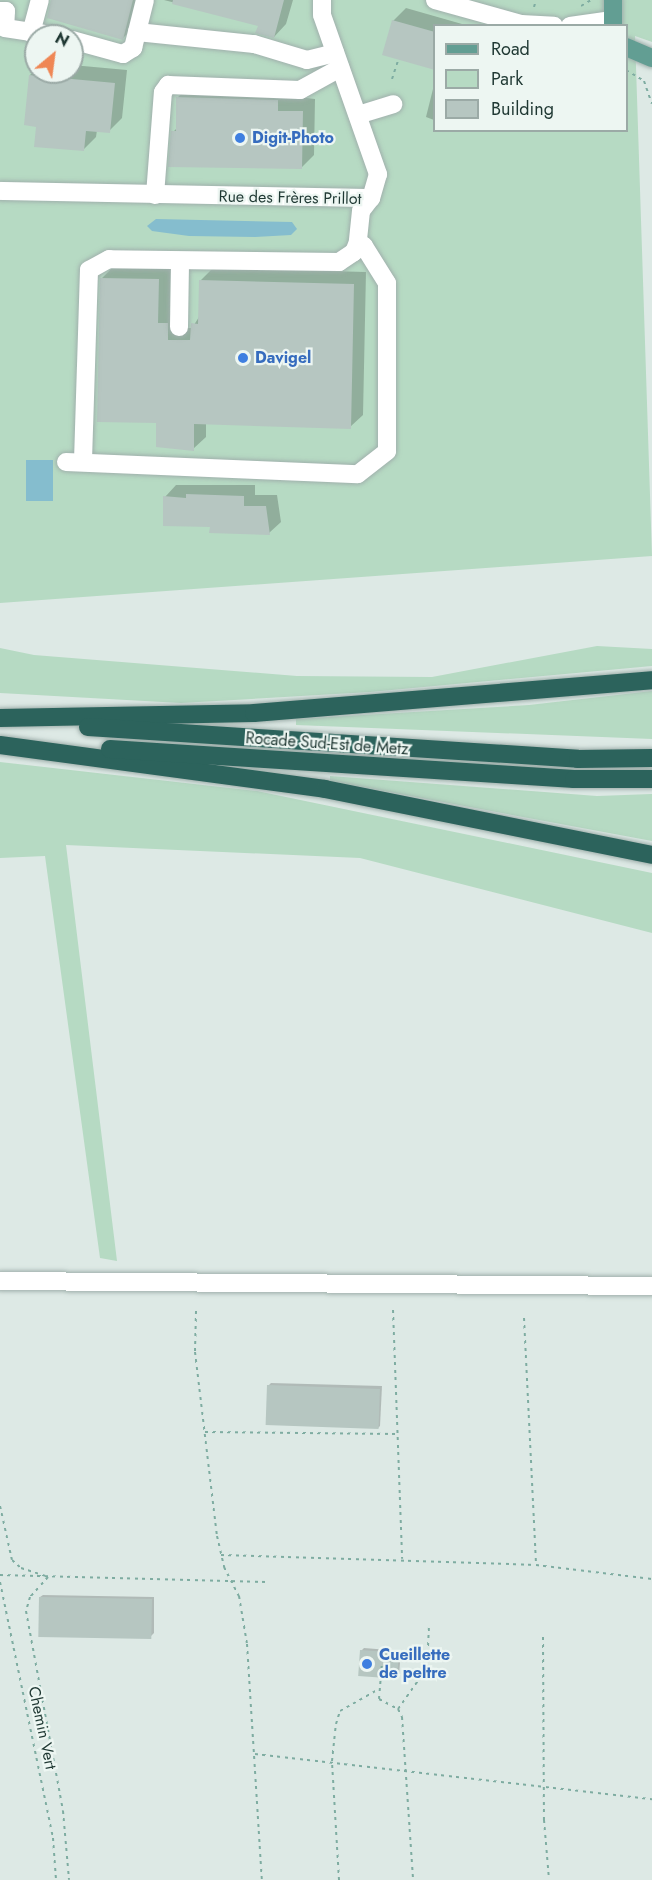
<!DOCTYPE html>
<meta charset="utf-8">
<style>
body{margin:0}
#map{position:relative;width:652px;height:1880px;overflow:hidden;background:#dde9e5;font-family:Jost,sans-serif}
div>[style]{position:absolute}
[style*='--x']{left:calc(var(--x)*1px);top:calc(var(--y)*1px);width:calc(var(--w)*1px);rotate:calc(var(--a)*1deg)}
.green>*{inset:0;background:#b6dac3}
.water>*{inset:0;background:#85bdce;transform-origin:0 0}
.shadow>*{inset:0;background:#0003}
.building>*{inset:0;background:#b6c6c1;transform-origin:0 0}
.path>*{height:2px;margin-top:-1px;transform-origin:0;background:repeating-linear-gradient(90deg,#7eaca1 0 3px,transparent 0 7.5px)}
.roads{filter:drop-shadow(0 0 2px #a0b0ac) drop-shadow(0 0 2px #a0b0ac)}
.minor>*{height:18px;margin:-9px;padding:0 9px;transform-origin:9px;border-radius:9px;background:#fff}
.major>*{height:18px;margin:-9px;padding:0 9px;transform-origin:9px;border-radius:9px;background:#629e93}
.highway>*{height:18px;margin:-9px;padding:0 9px;transform-origin:9px;border-radius:9px;background:#2c635c}
.dots>*{width:16px;height:16px;translate:-50% -50%;box-sizing:border-box;border:3px solid #edf6f2;border-radius:50%}
span{translate:-50% -50%;white-space:nowrap;text-align:center;line-height:1.15;-webkit-text-stroke:4.5px #edf6f2;paint-order:stroke}
.shop-label{font-size:16px;color:#366cbe;font-weight:700}
.left{translate:0 -50%;text-align:left}
.street-label{font-size:16px;color:#1f3833}
.legend{position:absolute;left:433px;top:24px;width:195px;height:108px;box-sizing:border-box;background:#edf6f2;border:2px solid #9baaa6;margin:0;padding:8px 10px;list-style:none;font-size:18px;color:#1f3833}
.legend li{display:flex;align-items:center;gap:12px;height:30px}
.legend b{width:30px;border:2px solid #9baaa6}
.north{position:absolute;left:24px;top:24px;width:60px;height:60px;box-sizing:border-box;background:#edf6f2;border:2px solid #9baaa6;border-radius:50%;rotate:29deg;font-size:16px;font-weight:700;line-height:24px;text-align:center;color:#1f3833}
.north::after{content:'';display:block;margin:auto;width:21px;height:27px;background:#ef8755;clip-path:polygon(50% 0,100% 100%,50% 72%,0 100%)}
</style>
<div id="map">
<div class="green">
<div style="clip-path:polygon(evenodd,0 0,652px 0,652px 42px,635px 36px,652px 556px,0 603px,0 0,434px 26px,626px 26px,626px 130px,434px 130px,434px 26px,0 0,36px 36px,72px 36px,72px 72px,36px 72px,36px 36px)"></div>
<div style="clip-path:polygon(597px 646px,652px 649px,652px 666px,370px 692px,181px 703px,0 693px,0 648px,34px 655px,297px 676px,432px 677px)"></div>
<div style="clip-path:polygon(652px 691px,652px 739px,296px 725px,296px 719px,529px 705px)"></div>
<div style="clip-path:polygon(0 762px,257px 791px,652px 873px,652px 933px,360px 858px,66px 845px,117px 1261px,100px 1258px,45px 856px,0 858px)"></div>
<div style="clip-path:polygon(330px 776px,597px 796px,652px 794px,652px 841px,330px 781px)"></div>
</div>
<div class="water">
<div style="clip-path:polygon(156px 219px,292px 222px,297px 229px,291px 235px,255px 237px,189px 236px,152px 231px,147px 226px)"></div>
<div style="left:26px;top:460px;width:27px;height:41px"></div>
</div>
<div class="shadow">
<div style="clip-path:polygon(52px 0,142px 0,135px 26px,123px 38px)"></div>
<div style="clip-path:polygon(164px 0,293px 0,286px 24px,274px 37px,260px 25px)"></div>
<div style="clip-path:polygon(406px 8px,469px 26px,434px 26px,434px 68px,393px 21px)"></div>
<div style="clip-path:polygon(72px 65px,127px 70px,122px 118px,109px 131px,97px 130px,96px 137px,83px 150px,38px 126px,30px 75px,36px 69px,72px 72px)"></div>
<div style="clip-path:polygon(191px 85px,315px 99px,314px 155px,301px 168px,173px 132px,178px 127px,178px 97px)"></div>
<div style="clip-path:polygon(434px 85px,434px 120px,426px 117px)"></div>
<div style="clip-path:polygon(114px 266px,171px 267px,170px 311px,180px 311px,180px 328px,192px 328px,199px 317px,200px 281px,213px 268px,366px 272px,363px 415px,350px 427px,206px 423px,206px 437px,193px 449px,158px 422px,102px 278px)"></div>
<div style="clip-path:polygon(176px 485px,255px 485px,255px 495px,277px 495px,281px 522px,269px 533px,211px 526px,165px 497px)"></div>
<div style="clip-path:polygon(271px 1383px,382px 1386px,380px 1426px,378px 1428px,268px 1386px)"></div>
<div style="clip-path:polygon(43px 1595px,154px 1597px,154px 1633px,151px 1636px,40px 1597px)"></div>
<div style="clip-path:polygon(364px 1648px,401px 1651px,399px 1675px,396px 1678px,361px 1651px)"></div>
</div>
<div class="building">
<div style="clip-path:polygon(51px 0,133px 0,123px 40px,47px 18px)"></div>
<div style="clip-path:polygon(173px 0,284px 0,274px 38px,255px 33px,258px 26px,172px 4px)"></div>
<div style="clip-path:polygon(392px 20px,435px 32px,435px 70px,382px 55px)"></div>
<div style="clip-path:polygon(29px 75px,115px 83px,110px 133px,86px 131px,84px 151px,34px 147px,36px 127px,24px 125px)"></div>
<div style="clip-path:polygon(176px 97px,278px 100px,278px 111px,303px 111px,302px 169px,168px 167px,171px 131px,176px 131px)"></div>
<div style="clip-path:polygon(100px 278px,159px 279px,158px 323px,168px 323px,168px 340px,190px 340px,191px 323px,198px 324px,199px 280px,354px 284px,351px 429px,194px 424px,194px 451px,156px 447px,156px 423px,97px 422px)"></div>
<div style="clip-path:polygon(186px 494px,244px 496px,244px 506px,266px 506px,270px 535px,209px 533px,210px 527px,163px 526px,163px 496px,186px 498px)"></div>
<div style="left:267px;top:1385px;width:113px;height:40px;rotate:2deg"></div>
<div style="left:39px;top:1597px;width:113px;height:40px;rotate:1deg"></div>
<div style="left:360px;top:1650px;width:39px;height:26px;rotate:4deg"></div>
</div>
<div class="path">
<div style="--x:581;--y:6;--w:12;--a:-31"></div>
<div style="--x:534;--y:7;--w:7;--a:-74"></div>
<div style="--x:626;--y:70;--w:21;--a:31"></div>
<div style="--x:644;--y:81;--w:24;--a:71"></div>
<div style="--x:392;--y:79;--w:20;--a:-72"></div>
<div style="--x:393;--y:1310;--w:249;--a:87.9"></div>
<div style="--x:196;--y:1311;--w:41;--a:91.4"></div>
<div style="--x:195;--y:1352;--w:185;--a:83.2"></div>
<div style="--x:217;--y:1536;--w:32;--a:77"></div>
<div style="--x:224;--y:1567;--w:33;--a:63"></div>
<div style="--x:239;--y:1596;--w:49;--a:80.5"></div>
<div style="--x:247;--y:1644;--w:236;--a:86.4"></div>
<div style="--x:524;--y:1318;--w:247;--a:87.2"></div>
<div style="--x:205;--y:1432;--w:192;--a:0.6"></div>
<div style="--x:0;--y:1506;--w:55;--a:77.5"></div>
<div style="--x:12;--y:1560;--w:12;--a:42"></div>
<div style="--x:21;--y:1568;--w:28;--a:18"></div>
<div style="--x:48;--y:1577;--w:27;--a:132"></div>
<div style="--x:30;--y:1597;--w:15;--a:106"></div>
<div style="--x:26;--y:1611;--w:203;--a:79.5"></div>
<div style="--x:63;--y:1811;--w:69;--a:85"></div>
<div style="--x:221;--y:1555;--w:315;--a:1.8"></div>
<div style="--x:536;--y:1565;--w:117;--a:6.9"></div>
<div style="--x:0;--y:1575;--w:267;--a:1.5"></div>
<div style="--x:0;--y:1582;--w:261;--a:78.3"></div>
<div style="--x:53;--y:1838;--w:42;--a:85.9"></div>
<div style="--x:543;--y:1637;--w:183;--a:89.7"></div>
<div style="--x:544;--y:1820;--w:60;--a:85.2"></div>
<div style="--x:383;--y:1651;--w:48;--a:94.8"></div>
<div style="--x:379;--y:1699;--w:21;--a:28"></div>
<div style="--x:398;--y:1709;--w:9;--a:63"></div>
<div style="--x:402;--y:1717;--w:163;--a:86.1"></div>
<div style="--x:398;--y:1709;--w:50;--a:-54.7"></div>
<div style="--x:427;--y:1668;--w:42;--a:-87.3"></div>
<div style="--x:255;--y:1754;--w:400;--a:6.5"></div>
<div style="--x:339;--y:1880;--w:119;--a:-93.4"></div>
<div style="--x:332;--y:1761;--w:37;--a:-84"></div>
<div style="--x:336;--y:1724;--w:14;--a:-73"></div>
<div style="--x:340;--y:1711;--w:45;--a:-29.4"></div>
</div>
<div class="roads">
<div class="minor">
<div style="--x:322;--y:0;--w:15;--a:90"></div>
<div style="--x:322;--y:15;--w:169;--a:70.6"></div>
<div style="--x:378;--y:174;--w:25;--a:106"></div>
<div style="--x:371;--y:198;--w:16;--a:128"></div>
<div style="--x:361;--y:211;--w:31;--a:96"></div>
<div style="--x:435;--y:0;--w:89;--a:15.6"></div>
<div style="--x:521;--y:24;--w:33;--a:3"></div>
<div style="--x:0;--y:11;--w:6;--a:0"></div>
<div style="--x:6;--y:11;--w:17;--a:93"></div>
<div style="--x:5;--y:28;--w:53;--a:8.7"></div>
<div style="--x:570;--y:26;--w:41;--a:-8.3"></div>
<div style="--x:137;--y:32;--w:118;--a:5.9"></div>
<div style="--x:254;--y:44;--w:55;--a:16.8"></div>
<div style="--x:307;--y:60;--w:29;--a:-14"></div>
<div style="--x:31;--y:33;--w:34;--a:-75"></div>
<div style="--x:72;--y:40;--w:53;--a:15.4"></div>
<div style="--x:123;--y:54;--w:12;--a:-31"></div>
<div style="--x:133;--y:48;--w:49;--a:-76"></div>
<div style="--x:358;--y:115;--w:37;--a:-17"></div>
<div style="--x:0;--y:191;--w:371;--a:1.1"></div>
<div style="--x:155;--y:195;--w:103;--a:-85.6"></div>
<div style="--x:163;--y:92;--w:9;--a:-54"></div>
<div style="--x:168;--y:85;--w:132;--a:2.2"></div>
<div style="--x:300;--y:90;--w:46;--a:-28.8"></div>
<div style="--x:179;--y:327;--w:66;--a:-89.1"></div>
<div style="--x:66;--y:462;--w:292;--a:2.4"></div>
<div style="--x:358;--y:474;--w:37;--a:-38"></div>
<div style="--x:387;--y:451;--w:168;--a:-90"></div>
<div style="--x:387;--y:283;--w:44;--a:-121.9"></div>
<div style="--x:364;--y:246;--w:7;--a:-146"></div>
<div style="--x:358;--y:242;--w:11;--a:112"></div>
<div style="--x:354;--y:252;--w:18;--a:146"></div>
<div style="--x:339;--y:262;--w:230;--a:-179.3"></div>
<div style="--x:109;--y:259;--w:23;--a:151"></div>
<div style="--x:89;--y:270;--w:192;--a:91.8"></div>
<div style="--x:0;--y:1281;--w:652;--a:0.44"></div>
</div>
<div class="major">
<div style="--x:613;--y:26;--w:26;--a:-90"></div>
<div style="--x:626;--y:47;--w:28;--a:23"></div>
</div>
<div class="highway">
<div style="--x:0;--y:718;--w:254;--a:-1.1"></div>
<div style="--x:254;--y:713;--w:399;--a:-4.7"></div>
<div style="--x:88;--y:727;--w:491;--a:3.7"></div>
<div style="--x:578;--y:759;--w:74;--a:-0.8"></div>
<div style="--x:0;--y:745;--w:328;--a:7.7"></div>
<div style="--x:325;--y:789;--w:334;--a:11.4"></div>
<div style="--x:110;--y:749;--w:465;--a:3.7"></div>
<div style="--x:574;--y:779;--w:78;--a:0"></div>
</div>
</div>
<div class="dots">
<div style="left:240px;top:138px;background:#3f7fe0"></div>
<div style="left:243px;top:358px;background:#3f7fe0"></div>
<div style="left:367px;top:1664px;background:#3f7fe0"></div>
</div>
<div class="shop-label">
<span class="left" style="left:252px;top:138px">Digit-Photo</span>
<span class="left" style="left:255px;top:358px">Davigel</span>
<span class="left" style="left:379px;top:1664px">Cueillette<br>de peltre</span>
</div>
<div class="street-label">
<span style="left:290px;top:198px;rotate:1deg">Rue des Frères Prillot</span>
<span style="left:327px;top:744px;rotate:4deg">Rocade Sud-Est de Metz</span>
<span style="left:42px;top:1728px;rotate:78deg">Chemin Vert</span>
</div>
<ul class="legend">
<li><b style="height:8px;background:#629e93"></b>Road</li>
<li><b style="height:16px;background:#b6dac3"></b>Park</li>
<li><b style="height:16px;background:#b6c6c1"></b>Building</li>
</ul>
<div class="north">N</div>
</div>
